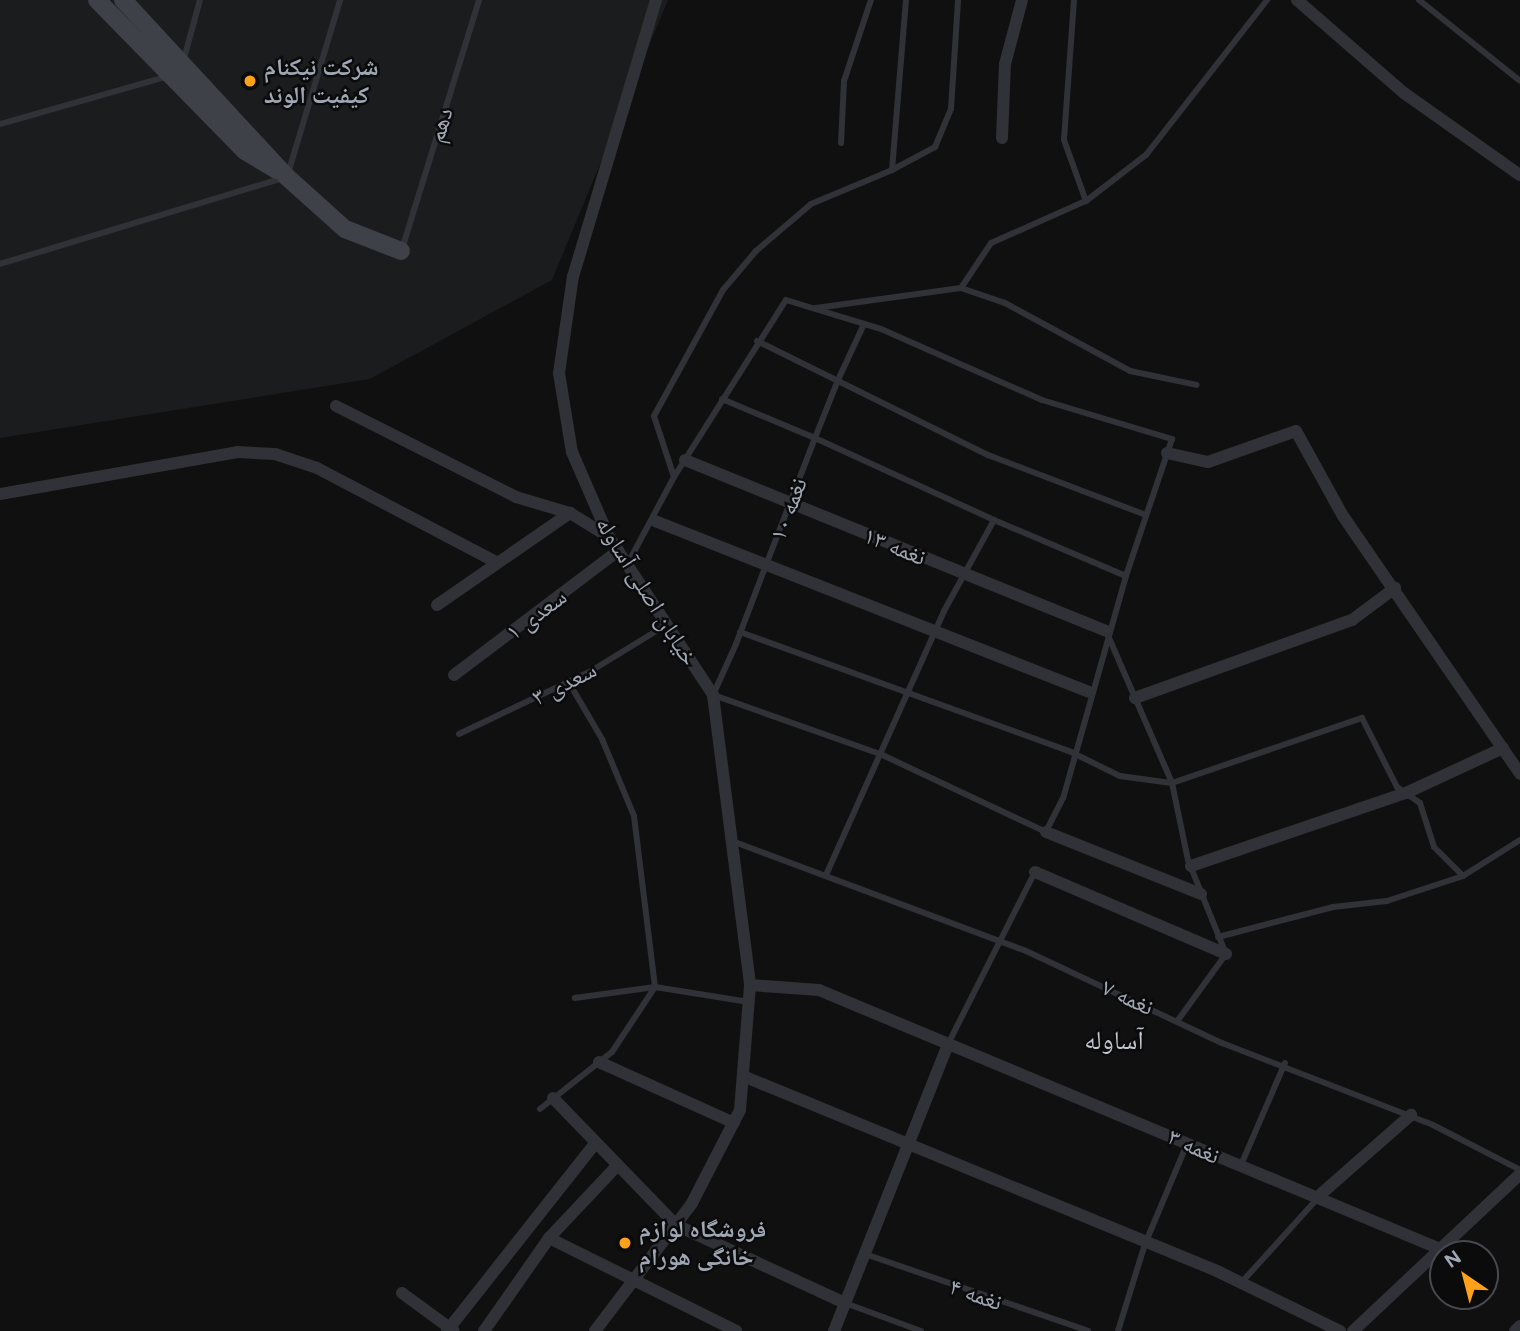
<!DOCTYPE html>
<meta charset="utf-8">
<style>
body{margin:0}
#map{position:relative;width:1520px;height:1331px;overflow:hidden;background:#101011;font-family:Figtree,"Noto Naskh Arabic",sans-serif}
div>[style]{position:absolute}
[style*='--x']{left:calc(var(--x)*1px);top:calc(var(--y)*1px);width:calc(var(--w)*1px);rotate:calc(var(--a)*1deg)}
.built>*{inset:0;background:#1b1c1e}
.lane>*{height:6px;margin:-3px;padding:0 3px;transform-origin:3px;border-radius:3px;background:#303237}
.street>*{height:12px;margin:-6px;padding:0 6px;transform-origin:6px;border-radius:6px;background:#303237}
.secondary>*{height:18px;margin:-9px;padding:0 9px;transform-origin:9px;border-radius:9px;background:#3e4147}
.dots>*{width:19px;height:19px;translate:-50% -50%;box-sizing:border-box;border:4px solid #0b0b0c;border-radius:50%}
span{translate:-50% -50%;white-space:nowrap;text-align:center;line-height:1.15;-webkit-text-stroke:5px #0b0b0c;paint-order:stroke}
.poi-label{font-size:24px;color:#9fa7b4;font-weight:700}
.left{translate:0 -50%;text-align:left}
.street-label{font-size:24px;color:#9fa7b4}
.neighbourhood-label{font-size:26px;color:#c1c6cf}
.north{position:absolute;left:1429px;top:1240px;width:70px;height:70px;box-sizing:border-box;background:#0b0b0c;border:2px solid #46494f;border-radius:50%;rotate:325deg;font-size:19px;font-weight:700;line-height:28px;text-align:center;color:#9fa7b4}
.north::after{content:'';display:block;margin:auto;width:24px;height:32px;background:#ffa11a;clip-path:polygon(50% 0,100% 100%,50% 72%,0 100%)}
</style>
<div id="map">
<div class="built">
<div style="clip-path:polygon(0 0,668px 0,552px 280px,370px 379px,0 438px)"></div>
</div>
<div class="lane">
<div style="--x:1074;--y:0;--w:140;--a:94.1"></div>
<div style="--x:1064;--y:140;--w:65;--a:70.2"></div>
<div style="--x:1419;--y:0;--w:129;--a:38.7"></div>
<div style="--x:183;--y:62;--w:64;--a:-74.7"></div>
<div style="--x:0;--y:124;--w:175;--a:-15.9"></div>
<div style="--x:841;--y:143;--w:62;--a:-87.2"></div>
<div style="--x:844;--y:81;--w:85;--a:-71.6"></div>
<div style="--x:892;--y:170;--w:49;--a:-28.1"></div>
<div style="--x:935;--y:147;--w:41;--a:-67.2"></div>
<div style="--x:951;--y:109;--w:109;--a:-86.3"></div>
<div style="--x:402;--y:249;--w:261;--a:-72.8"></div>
<div style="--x:0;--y:264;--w:300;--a:-16.9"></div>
<div style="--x:287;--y:177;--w:185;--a:-73.3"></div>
<div style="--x:961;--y:288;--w:54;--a:-56.3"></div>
<div style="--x:991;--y:243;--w:104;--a:-23.9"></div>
<div style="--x:1086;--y:201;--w:76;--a:-37.5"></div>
<div style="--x:1146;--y:155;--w:197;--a:-52"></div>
<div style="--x:816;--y:308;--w:146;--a:-7.9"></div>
<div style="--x:961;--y:288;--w:46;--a:18.8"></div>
<div style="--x:1005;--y:303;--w:142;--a:28.5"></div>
<div style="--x:1130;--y:371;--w:68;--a:11.8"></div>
<div style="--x:757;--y:341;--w:258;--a:26.3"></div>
<div style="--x:988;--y:455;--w:169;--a:20.8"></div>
<div style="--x:722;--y:399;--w:101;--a:22.8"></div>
<div style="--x:815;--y:438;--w:197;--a:24.6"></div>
<div style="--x:994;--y:520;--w:143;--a:23"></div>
<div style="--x:1126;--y:576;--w:231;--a:105.8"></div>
<div style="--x:1063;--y:798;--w:38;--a:117"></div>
<div style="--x:1046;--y:832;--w:183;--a:-154.8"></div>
<div style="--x:880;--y:754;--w:177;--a:-160.5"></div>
<div style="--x:713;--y:695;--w:56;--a:-65.7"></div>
<div style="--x:736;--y:644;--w:85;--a:-69.2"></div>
<div style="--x:766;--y:565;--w:136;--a:-68.9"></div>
<div style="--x:815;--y:438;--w:62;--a:-68.4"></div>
<div style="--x:838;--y:380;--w:62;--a:-65.1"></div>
<div style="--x:674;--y:477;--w:209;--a:-57.7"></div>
<div style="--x:786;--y:300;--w:99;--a:17"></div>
<div style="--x:881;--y:329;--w:176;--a:23.8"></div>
<div style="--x:1042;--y:400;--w:136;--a:16.7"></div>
<div style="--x:1172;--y:439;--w:145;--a:108.6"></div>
<div style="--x:627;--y:565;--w:100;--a:-61.9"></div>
<div style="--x:674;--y:477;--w:64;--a:-108.2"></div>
<div style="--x:654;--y:416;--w:144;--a:-61.3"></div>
<div style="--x:723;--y:290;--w:51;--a:-49.8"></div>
<div style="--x:756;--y:251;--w:72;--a:-40.5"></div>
<div style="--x:811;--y:204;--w:88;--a:-22.8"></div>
<div style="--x:892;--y:170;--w:171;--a:-85.3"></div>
<div style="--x:1106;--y:631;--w:166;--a:66.5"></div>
<div style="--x:1172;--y:783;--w:201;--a:-18.9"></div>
<div style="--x:1362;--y:718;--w:77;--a:63.1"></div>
<div style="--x:1397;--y:787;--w:28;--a:35"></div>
<div style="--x:1420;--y:803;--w:46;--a:72.3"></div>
<div style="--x:1434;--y:847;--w:41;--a:45"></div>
<div style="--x:740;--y:632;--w:352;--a:19.9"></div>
<div style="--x:1071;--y:752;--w:55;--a:26.1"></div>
<div style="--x:1120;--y:776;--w:52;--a:7.7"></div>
<div style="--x:1172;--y:783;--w:79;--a:78.3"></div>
<div style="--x:1188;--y:860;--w:101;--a:68"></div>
<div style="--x:1226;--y:954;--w:82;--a:126"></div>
<div style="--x:568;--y:681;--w:67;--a:59.6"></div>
<div style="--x:602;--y:739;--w:83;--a:67.4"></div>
<div style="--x:634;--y:816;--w:172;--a:83"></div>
<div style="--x:655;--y:987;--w:95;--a:9.1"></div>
<div style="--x:459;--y:734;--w:146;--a:-25.5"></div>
<div style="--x:591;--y:671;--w:88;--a:-31.5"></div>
<div style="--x:732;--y:841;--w:312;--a:20.5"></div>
<div style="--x:1024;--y:950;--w:219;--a:25.2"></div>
<div style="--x:1222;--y:1043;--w:226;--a:21.2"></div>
<div style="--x:1433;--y:1125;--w:98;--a:27.3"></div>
<div style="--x:826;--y:875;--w:289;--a:-65.9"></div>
<div style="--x:944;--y:611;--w:104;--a:-61.2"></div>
<div style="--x:1218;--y:937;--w:119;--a:-14.6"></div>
<div style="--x:1333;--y:907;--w:54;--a:-6.3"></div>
<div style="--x:1387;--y:901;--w:80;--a:-18.2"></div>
<div style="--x:1463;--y:876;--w:67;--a:-32.3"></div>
<div style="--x:948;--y:1044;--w:193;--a:-63.2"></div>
<div style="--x:540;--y:1109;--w:92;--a:-38.4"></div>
<div style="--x:612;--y:1052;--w:78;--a:-56.5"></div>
<div style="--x:655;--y:987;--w:81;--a:172.2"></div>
<div style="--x:1241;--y:1165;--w:111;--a:-66.7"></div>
<div style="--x:865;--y:1254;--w:236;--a:19"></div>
<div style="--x:1241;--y:1283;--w:113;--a:-47.9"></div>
<div style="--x:845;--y:1303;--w:81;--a:20.2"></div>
<div style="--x:1118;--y:1331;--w:91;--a:-72.8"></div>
<div style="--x:1145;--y:1244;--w:108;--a:-67.2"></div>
</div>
<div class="street">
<div style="--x:656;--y:0;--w:288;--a:106.7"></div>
<div style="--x:573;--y:276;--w:98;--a:98.2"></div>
<div style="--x:559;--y:373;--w:80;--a:80.7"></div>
<div style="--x:572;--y:452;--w:93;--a:66.5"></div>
<div style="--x:609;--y:537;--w:189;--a:56.6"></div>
<div style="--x:713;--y:695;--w:292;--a:82.7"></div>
<div style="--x:1297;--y:0;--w:142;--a:41"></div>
<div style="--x:1404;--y:93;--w:142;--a:35.3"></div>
<div style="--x:1002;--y:138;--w:74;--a:-87.7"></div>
<div style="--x:1005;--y:64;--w:66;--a:-75.1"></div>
<div style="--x:336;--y:406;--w:202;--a:26.8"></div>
<div style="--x:516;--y:497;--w:56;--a:16.5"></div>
<div style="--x:570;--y:513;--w:46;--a:31.6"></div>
<div style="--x:1167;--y:453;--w:42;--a:12.4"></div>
<div style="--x:1208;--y:462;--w:93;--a:-19.4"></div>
<div style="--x:1296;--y:431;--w:97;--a:61.1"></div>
<div style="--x:1343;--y:516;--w:313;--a:55.5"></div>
<div style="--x:685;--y:460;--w:454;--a:22.1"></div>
<div style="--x:0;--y:494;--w:241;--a:-10"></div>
<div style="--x:237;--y:452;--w:38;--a:3"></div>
<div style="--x:275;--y:454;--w:44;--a:18.4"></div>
<div style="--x:317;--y:468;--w:204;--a:27.7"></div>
<div style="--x:655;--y:521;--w:466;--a:21.5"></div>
<div style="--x:437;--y:605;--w:162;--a:-34.7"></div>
<div style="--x:454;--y:675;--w:206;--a:-37.1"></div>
<div style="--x:1135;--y:698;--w:231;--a:-19.8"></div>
<div style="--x:1352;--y:620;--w:54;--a:-36.7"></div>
<div style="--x:1046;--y:832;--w:167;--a:21.8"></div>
<div style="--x:1191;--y:866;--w:227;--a:-18.8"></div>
<div style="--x:1406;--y:793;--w:107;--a:-24.9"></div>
<div style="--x:1035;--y:872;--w:208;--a:23.2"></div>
<div style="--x:599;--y:1062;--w:148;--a:24.3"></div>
<div style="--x:743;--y:1076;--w:513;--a:22.36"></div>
<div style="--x:1217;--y:1271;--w:137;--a:26"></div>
<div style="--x:553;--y:1098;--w:177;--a:45.9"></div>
<div style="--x:676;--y:1225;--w:186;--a:24.8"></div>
<div style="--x:1321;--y:1194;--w:120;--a:-41.3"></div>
<div style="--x:549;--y:1238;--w:209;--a:26.4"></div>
<div style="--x:402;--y:1293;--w:64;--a:36.2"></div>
<div style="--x:447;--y:1331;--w:237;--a:-51.7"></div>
<div style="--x:484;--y:1331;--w:113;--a:-55"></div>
<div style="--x:549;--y:1238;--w:96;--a:-46.7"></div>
<div style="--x:595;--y:1331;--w:161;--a:-52.8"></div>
<div style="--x:692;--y:1203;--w:105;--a:-62.7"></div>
<div style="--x:740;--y:1110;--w:125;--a:-85.4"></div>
<div style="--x:750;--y:985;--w:69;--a:4.1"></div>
<div style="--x:819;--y:990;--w:673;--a:22.64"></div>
<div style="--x:834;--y:1331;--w:309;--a:-68.3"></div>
<div style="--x:1353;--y:1331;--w:229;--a:-43.2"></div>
<div style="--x:1515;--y:1331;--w:7;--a:-45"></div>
</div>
<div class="secondary">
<div style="--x:97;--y:0;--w:211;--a:45.6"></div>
<div style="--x:245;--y:151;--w:37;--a:31"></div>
<div style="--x:123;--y:0;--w:241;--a:47.2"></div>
<div style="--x:287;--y:177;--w:78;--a:41.9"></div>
<div style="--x:345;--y:229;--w:60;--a:21.4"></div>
</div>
<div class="dots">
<div style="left:250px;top:81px;background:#ffa11a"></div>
<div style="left:625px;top:1243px;background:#ffa11a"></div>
</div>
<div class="poi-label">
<span class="left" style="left:264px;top:81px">شرکت نیکنام<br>کیفیت الوند</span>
<span class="left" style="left:639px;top:1243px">فروشگاه لوازم<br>خانگی هورام</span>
</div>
<div class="street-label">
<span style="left:440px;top:125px;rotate:-73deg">دهم</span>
<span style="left:788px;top:509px;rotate:-69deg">نغمه ۱۰</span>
<span style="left:895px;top:546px;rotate:22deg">نغمه ۱۳</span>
<span style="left:647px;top:591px;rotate:58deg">خیابان اصلی آساوله</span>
<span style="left:536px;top:614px;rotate:-37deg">سعدی ۱</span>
<span style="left:564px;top:683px;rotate:-27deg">سعدی ۳</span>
<span style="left:1128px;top:997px;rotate:25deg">نغمه ۷</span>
<span style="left:1194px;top:1146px;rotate:24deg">نغمه ۳</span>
<span style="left:976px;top:1294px;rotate:19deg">نغمه ۴</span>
</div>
<div class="neighbourhood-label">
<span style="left:1114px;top:1041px">آساوله</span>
</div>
<div class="north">N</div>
</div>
